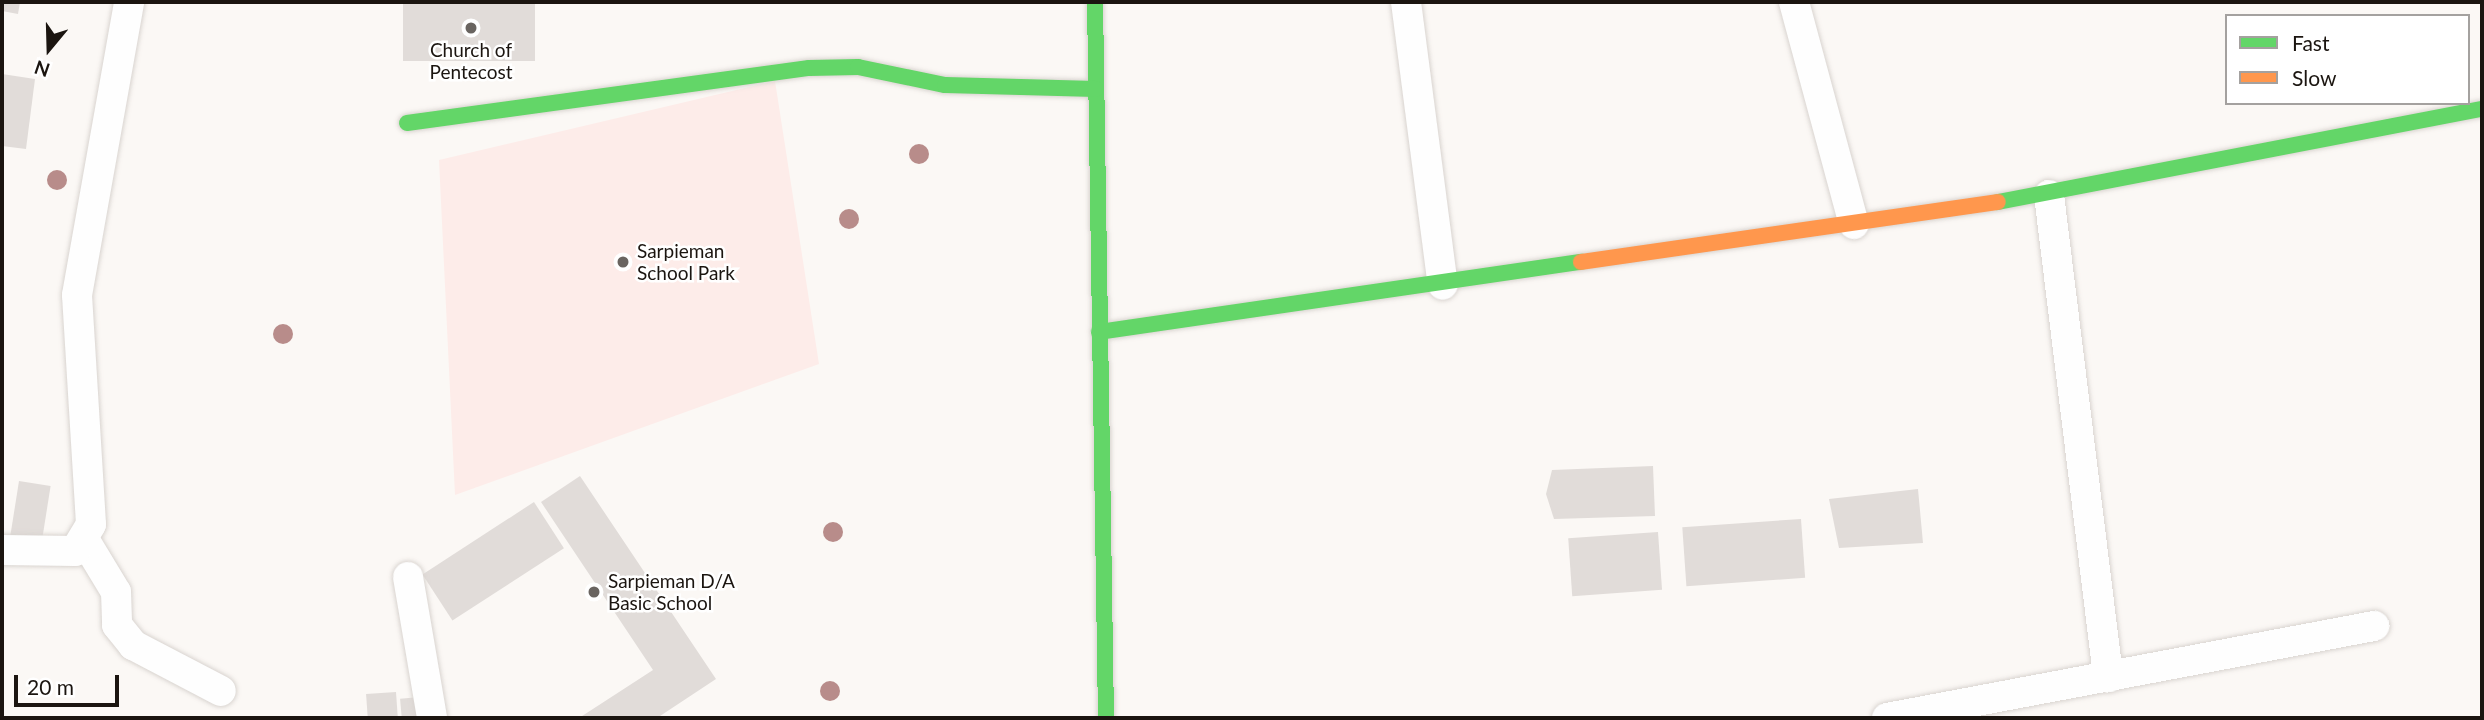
<!DOCTYPE html>
<style>
body{margin:0}
#map{position:relative;width:2484px;height:720px;overflow:hidden;background:#fbf8f5;font-family:Lato,sans-serif}
div>[style]{position:absolute}
[style*='--x']{left:calc(var(--x)*1px);top:calc(var(--y)*1px);width:calc(var(--w)*1px);rotate:calc(var(--a)*1deg)}
.green>*{inset:0;background:#fdece9}
.building>*{inset:0;background:#e1dcd9;transform-origin:0 0}
.roads{filter:drop-shadow(0 0 2px #d9d4d0) drop-shadow(0 0 2px #d9d4d0)}
.street>*{height:30px;margin:-15px;padding:0 15px;transform-origin:15px;border-radius:15px;background:#fefefe}
.fast>*{height:16px;margin:-8px;padding:0 8px;transform-origin:8px;border-radius:8px;background:#63d668}
.slow>*{height:16px;margin:-8px;padding:0 8px;transform-origin:8px;border-radius:8px;background:#ff974d}
.trees>*{width:20px;height:20px;margin:-10px;border-radius:50%;background:#b88c8a}
.dots>*{width:19px;height:19px;translate:-50% -50%;box-sizing:border-box;border:4px solid #fff;border-radius:50%}
span{translate:-50% -50%;white-space:nowrap;text-align:center;line-height:1.15;-webkit-text-stroke:5px #fff;paint-order:stroke}
.poi-label{font-size:19px;color:#1b1510}
.left{translate:0 -50%;text-align:left}
.frame{position:absolute;inset:0;border:4px solid #1b1510;pointer-events:none}
.legend{position:absolute;left:2225px;top:14px;width:245px;height:91px;box-sizing:border-box;background:#fff;border:2px solid #a4a19f;margin:0;padding:9px 12px;list-style:none;font-size:21px;color:#1b1510}
.legend li{display:flex;align-items:center;gap:14px;height:35px}
.legend b{width:35px;border:2px solid #a4a19f}
.north{position:absolute;left:14px;top:14px;width:70px;height:70px;-webkit-text-stroke:5px #fff;paint-order:stroke;rotate:199deg;font-size:19px;font-weight:700;line-height:28px;text-align:center;color:#1b1510}
.north::after{content:'';display:block;margin:auto;width:24px;height:32px;background:#1b1510;clip-path:polygon(50% 0,100% 100%,50% 72%,0 100%)}
.scale{position:absolute;left:14px;top:675px;width:105px;height:32px;box-sizing:border-box;border:4px solid #1b1510;border-top:0;padding-left:9px;font-size:21px;line-height:24px;white-space:nowrap;color:#1b1510;-webkit-text-stroke:5px #fff;paint-order:stroke}
</style>
<div id="map">
<div class="green">
<div style="clip-path:polygon(775px 81px,819px 364px,455px 495px,439px 160px)"></div>
</div>
<div class="building">
<div style="clip-path:polygon(2px 2px,20px 2px,18px 14px,2px 11px)"></div>
<div style="left:403px;top:2px;width:132px;height:59px"></div>
<div style="clip-path:polygon(2px 74px,35px 79px,26px 149px,2px 146px)"></div>
<div style="clip-path:polygon(1653px 466px,1655px 516px,1554px 519px,1546px 494px,1552px 470px)"></div>
<div style="clip-path:polygon(580px 476px,716px 679px,657px 718px,579px 718px,653px 670px,541px 502px)"></div>
<div style="left:19px;top:481px;width:32px;height:56px;rotate:9deg"></div>
<div style="clip-path:polygon(1918px 489px,1923px 543px,1839px 548px,1829px 499px)"></div>
<div style="left:534px;top:502px;width:55px;height:133px;rotate:57deg"></div>
<div style="left:1801px;top:519px;width:59px;height:119px;rotate:86deg"></div>
<div style="left:1658px;top:532px;width:58px;height:90px;rotate:86deg"></div>
<div style="left:396px;top:692px;width:26px;height:30px;rotate:86deg"></div>
<div style="left:420px;top:697px;width:21px;height:20px;rotate:85deg"></div>
</div>
<div class="roads">
<div class="street">
<div style="--x:1406;--y:2;--w:285;--a:82.6"></div>
<div style="--x:1794;--y:2;--w:230;--a:74.9"></div>
<div style="--x:2049;--y:195;--w:486;--a:83"></div>
<div style="--x:84;--y:539;--w:62;--a:58.9"></div>
<div style="--x:116;--y:592;--w:33;--a:88"></div>
<div style="--x:117;--y:625;--w:26;--a:51"></div>
<div style="--x:133;--y:645;--w:99;--a:27.6"></div>
<div style="--x:2;--y:550;--w:73;--a:0.8"></div>
<div style="--x:75;--y:551;--w:31;--a:-59"></div>
<div style="--x:91;--y:524;--w:229;--a:-93.5"></div>
<div style="--x:77;--y:295;--w:298;--a:-79.9"></div>
<div style="--x:408;--y:577;--w:143;--a:80.3"></div>
<div style="--x:1887;--y:718;--w:496;--a:-10.7"></div>
</div>
<div class="fast">
<div style="--x:1095;--y:2;--w:716;--a:89.12"></div>
<div style="--x:407;--y:123;--w:406;--a:-7.8"></div>
<div style="--x:809;--y:68;--w:49;--a:-1.2"></div>
<div style="--x:858;--y:67;--w:89;--a:11.7"></div>
<div style="--x:945;--y:85;--w:151;--a:1.5"></div>
<div style="--x:1998;--y:202;--w:493;--a:-10.9"></div>
<div style="--x:1099;--y:332;--w:487;--a:-8.3"></div>
</div>
<div class="slow">
<div style="--x:1581;--y:262;--w:421;--a:-8.2"></div>
</div>
</div>
<div class="trees">
<div style="left:919px;top:154px"></div>
<div style="left:57px;top:180px"></div>
<div style="left:849px;top:219px"></div>
<div style="left:283px;top:334px"></div>
<div style="left:833px;top:532px"></div>
<div style="left:830px;top:691px"></div>
</div>
<div class="dots">
<div style="left:471px;top:28px;background:#696460"></div>
<div style="left:623px;top:262px;background:#696460"></div>
<div style="left:594px;top:592px;background:#696460"></div>
</div>
<div class="poi-label">
<span style="left:471px;top:61px">Church of<br>Pentecost</span>
<span class="left" style="left:637px;top:262px">Sarpieman<br>School Park</span>
<span class="left" style="left:608px;top:592px">Sarpieman D/A<br>Basic School</span>
</div>
<div class="frame"></div>
<ul class="legend">
<li><b style="height:9px;background:#63d668"></b>Fast</li>
<li><b style="height:9px;background:#ff974d"></b>Slow</li>
</ul>
<div class="north">N</div>
<div class="scale">20 m</div>
</div>
